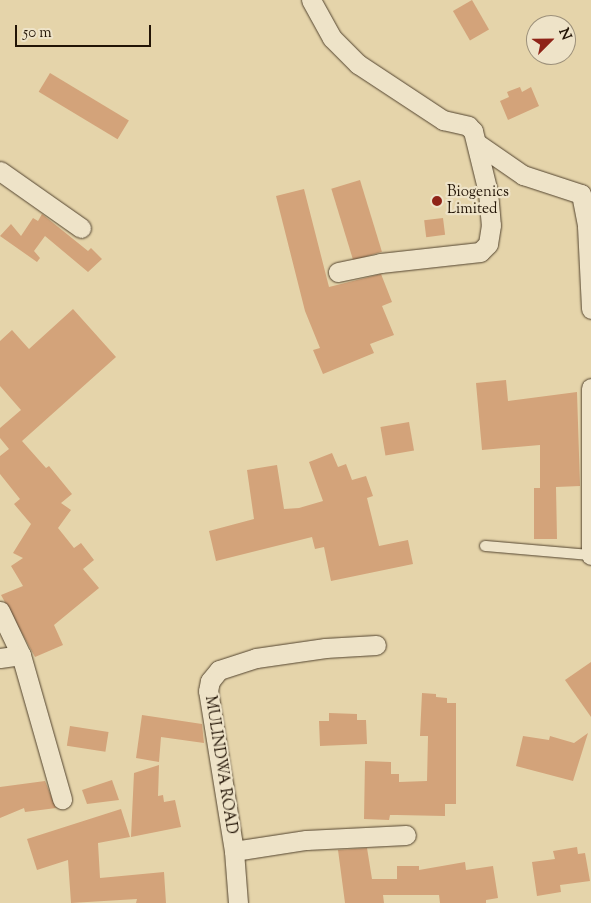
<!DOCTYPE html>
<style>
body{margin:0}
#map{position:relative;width:591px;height:903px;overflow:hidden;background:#e5d4aa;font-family:"Sorts Mill Goudy",serif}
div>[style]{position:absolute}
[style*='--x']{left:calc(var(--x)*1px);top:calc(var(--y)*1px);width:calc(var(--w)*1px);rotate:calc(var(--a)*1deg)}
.building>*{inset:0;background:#d3a37a;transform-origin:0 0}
.roads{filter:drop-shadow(0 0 1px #53442f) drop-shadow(0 0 1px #53442f)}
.lane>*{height:10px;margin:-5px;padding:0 5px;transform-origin:5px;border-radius:5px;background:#eee3c8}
.street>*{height:19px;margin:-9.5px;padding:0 9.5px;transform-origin:9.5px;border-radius:9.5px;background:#eee3c8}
.dots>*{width:14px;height:14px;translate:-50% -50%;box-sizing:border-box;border:2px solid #eee3c8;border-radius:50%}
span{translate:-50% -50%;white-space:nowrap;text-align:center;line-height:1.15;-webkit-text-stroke:4.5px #eee3c8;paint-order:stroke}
.poi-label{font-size:15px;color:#221406}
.left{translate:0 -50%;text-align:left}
.street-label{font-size:15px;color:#221406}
.north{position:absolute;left:526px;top:15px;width:50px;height:50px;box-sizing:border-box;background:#eee3c8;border:1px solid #9c907a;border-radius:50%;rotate:67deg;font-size:14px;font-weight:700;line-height:20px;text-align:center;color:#221406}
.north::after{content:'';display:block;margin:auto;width:18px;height:22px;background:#8f2418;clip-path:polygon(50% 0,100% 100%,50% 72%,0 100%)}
.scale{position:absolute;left:15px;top:25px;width:136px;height:22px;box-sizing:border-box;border:2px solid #221406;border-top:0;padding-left:6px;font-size:15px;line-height:18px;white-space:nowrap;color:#221406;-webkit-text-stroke:4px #eee3c8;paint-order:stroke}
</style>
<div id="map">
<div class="building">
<div style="left:472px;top:0;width:34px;height:22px;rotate:60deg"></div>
<div style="left:50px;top:73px;width:92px;height:22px;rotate:31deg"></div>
<div style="clip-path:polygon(520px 87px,522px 92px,531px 87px,539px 106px,508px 120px,500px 101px,509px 97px,507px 92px)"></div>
<div style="left:360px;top:180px;width:75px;height:30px;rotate:73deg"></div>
<div style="clip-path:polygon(304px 189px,329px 287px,381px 274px,392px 302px,382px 306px,394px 335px,370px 344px,374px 353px,323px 374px,313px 350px,320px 348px,305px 311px,276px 196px)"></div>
<div style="clip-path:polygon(42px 214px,88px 251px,91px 248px,102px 259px,88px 272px,45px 236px,34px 251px,40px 258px,37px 262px,0 236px,11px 224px,21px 236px,33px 218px,38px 221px)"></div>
<div style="left:443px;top:218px;width:17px;height:19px;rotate:83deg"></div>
<div style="clip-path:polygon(73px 309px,116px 357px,22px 441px,46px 468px,49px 466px,72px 494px,61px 503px,71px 510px,58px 528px,74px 548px,81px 543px,94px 560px,83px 569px,99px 588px,54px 625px,63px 645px,35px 657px,1px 595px,23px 586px,11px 566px,23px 558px,13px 553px,31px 524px,14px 504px,20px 499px,0 474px,0 456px,9px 449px,0 438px,0 428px,21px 410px,0 386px,0 341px,12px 330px,29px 349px)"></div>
<div style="clip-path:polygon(506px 380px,508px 401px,577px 392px,580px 486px,556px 487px,557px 539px,534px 539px,534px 488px,540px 488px,540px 445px,482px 450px,476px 383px)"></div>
<div style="left:409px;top:422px;width:29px;height:29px;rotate:80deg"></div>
<div style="clip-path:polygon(332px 453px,338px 467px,346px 464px,352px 480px,366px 476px,373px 496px,367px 498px,379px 546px,408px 540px,413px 564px,331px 581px,324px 547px,315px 549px,312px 537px,216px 561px,209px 531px,254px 519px,247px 470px,277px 465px,284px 509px,299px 508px,323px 501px,309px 462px)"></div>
<div style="clip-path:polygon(591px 662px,591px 717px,565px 680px)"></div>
<div style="clip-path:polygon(422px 693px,436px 694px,436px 697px,447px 698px,447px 703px,456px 703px,456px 804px,445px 804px,445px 816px,397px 815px,390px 815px,389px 820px,364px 819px,365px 761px,391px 762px,391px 774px,399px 774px,399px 782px,427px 781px,428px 736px,420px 736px)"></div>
<div style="clip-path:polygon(329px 713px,357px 714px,357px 720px,366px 720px,367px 744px,320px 746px,319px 721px,329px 721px)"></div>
<div style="clip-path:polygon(142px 715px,202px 724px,204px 743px,161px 737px,159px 762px,136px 758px)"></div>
<div style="left:70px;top:726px;width:39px;height:20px;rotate:9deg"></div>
<div style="clip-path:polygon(588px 733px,573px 781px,516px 766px,523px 736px,549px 740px,550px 736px,574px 743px)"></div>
<div style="clip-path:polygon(159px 765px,158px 796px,163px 795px,164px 802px,175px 800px,181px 827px,131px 837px,134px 773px)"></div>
<div style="clip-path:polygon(112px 780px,119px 800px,87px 804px,82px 790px)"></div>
<div style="clip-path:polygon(45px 781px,56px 808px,25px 812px,24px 808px,0 818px,0 787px)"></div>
<div style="clip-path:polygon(121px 809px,130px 837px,98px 843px,100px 878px,164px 872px,166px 903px,136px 903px,137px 899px,71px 903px,68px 860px,37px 870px,27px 839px)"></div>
<div style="clip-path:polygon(577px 847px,578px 854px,585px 853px,590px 881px,560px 885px,561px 892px,537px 896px,532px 862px,555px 859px,553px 851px)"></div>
<div style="clip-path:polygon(367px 848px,372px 879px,397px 879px,397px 866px,419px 866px,419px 870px,465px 862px,466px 870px,493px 866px,498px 898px,486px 900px,486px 903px,440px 903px,439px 895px,383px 895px,384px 903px,345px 903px,338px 850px)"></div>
</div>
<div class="roads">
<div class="lane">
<div style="--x:485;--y:546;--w:106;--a:4.9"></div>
</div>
<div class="street">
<div style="--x:311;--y:0;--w:43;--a:61.1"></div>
<div style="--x:332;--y:38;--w:37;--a:45"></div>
<div style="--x:358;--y:64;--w:102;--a:33.4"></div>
<div style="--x:443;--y:120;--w:26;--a:13"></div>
<div style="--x:468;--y:126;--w:7;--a:45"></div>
<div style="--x:473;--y:131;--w:63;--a:76.2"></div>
<div style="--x:488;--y:192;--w:33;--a:85"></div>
<div style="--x:491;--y:225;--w:19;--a:99"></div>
<div style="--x:488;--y:244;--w:11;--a:135"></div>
<div style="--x:480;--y:252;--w:100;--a:173.7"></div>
<div style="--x:381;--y:263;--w:44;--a:168.2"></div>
<div style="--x:478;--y:144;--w:55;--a:34.6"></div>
<div style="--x:523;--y:175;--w:61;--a:18.1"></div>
<div style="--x:581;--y:194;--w:33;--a:79"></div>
<div style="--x:587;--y:226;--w:83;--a:87.2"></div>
<div style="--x:0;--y:171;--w:99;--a:35.1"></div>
<div style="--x:591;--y:388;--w:167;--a:90"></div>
<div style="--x:0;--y:611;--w:49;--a:64.5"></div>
<div style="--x:21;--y:655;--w:150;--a:74.1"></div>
<div style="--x:0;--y:658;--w:21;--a:-8"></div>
<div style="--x:234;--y:851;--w:73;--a:-8.7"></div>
<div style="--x:306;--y:840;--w:100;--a:-2.9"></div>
<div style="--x:238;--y:903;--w:52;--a:-94.4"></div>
<div style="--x:234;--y:851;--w:162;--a:-99.2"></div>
<div style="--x:208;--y:691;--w:10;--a:-79"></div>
<div style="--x:210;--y:681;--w:14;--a:-51"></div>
<div style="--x:219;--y:670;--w:39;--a:-18"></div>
<div style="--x:256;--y:658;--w:70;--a:-8.2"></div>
<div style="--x:325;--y:648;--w:51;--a:-3.4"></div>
</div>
</div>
<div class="dots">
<div style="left:437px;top:201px;background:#8f2418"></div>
</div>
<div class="poi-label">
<span class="left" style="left:447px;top:201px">Biogenics<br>Limited</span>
</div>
<div class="street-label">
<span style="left:220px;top:765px;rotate:81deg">MULINDWA ROAD</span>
</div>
<div class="north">N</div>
<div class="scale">50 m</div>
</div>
